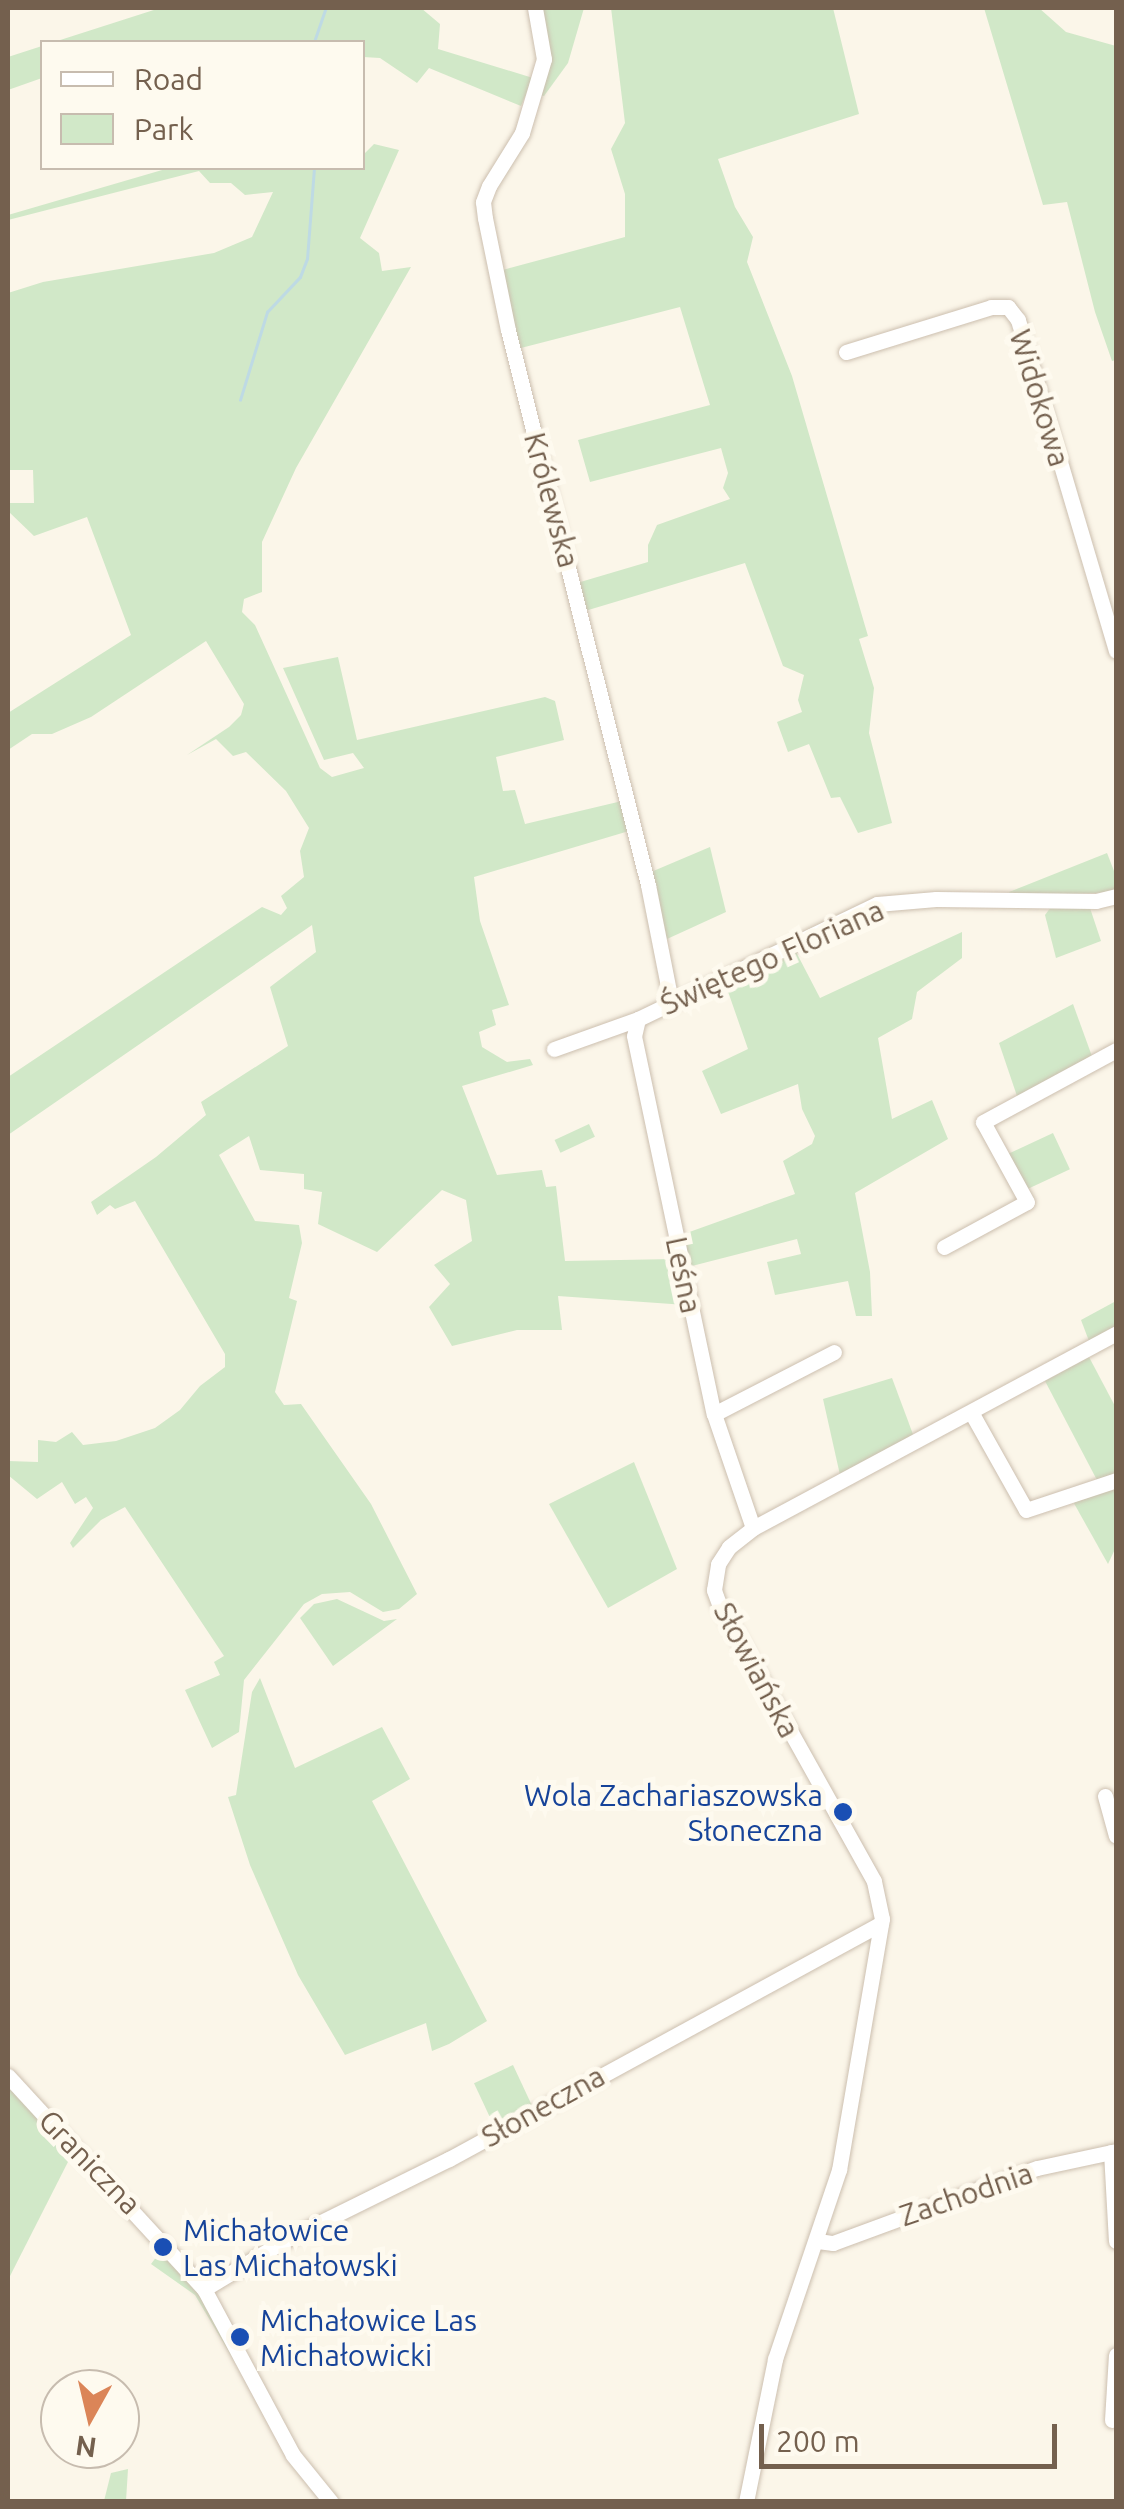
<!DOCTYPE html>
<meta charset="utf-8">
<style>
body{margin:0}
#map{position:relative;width:1124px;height:2509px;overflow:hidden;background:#fbf6e9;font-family:Ubuntu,sans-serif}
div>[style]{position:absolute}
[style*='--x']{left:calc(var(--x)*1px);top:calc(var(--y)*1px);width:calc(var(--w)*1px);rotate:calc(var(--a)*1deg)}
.green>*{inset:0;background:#d1e8c8;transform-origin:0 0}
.stream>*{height:2.5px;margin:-1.25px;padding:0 1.25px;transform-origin:1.25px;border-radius:1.25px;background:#bedae4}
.roads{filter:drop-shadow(0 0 2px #ccbfaf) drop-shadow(0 0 2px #ccbfaf)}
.minor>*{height:15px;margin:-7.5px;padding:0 7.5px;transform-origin:7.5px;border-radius:7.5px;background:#fff}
.dots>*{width:28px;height:28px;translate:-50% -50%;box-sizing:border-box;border:5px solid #fefaef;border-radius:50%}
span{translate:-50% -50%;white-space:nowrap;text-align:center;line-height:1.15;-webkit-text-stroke:10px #fefaef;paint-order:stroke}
.street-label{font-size:30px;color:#74604e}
.transit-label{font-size:30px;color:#164399}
.right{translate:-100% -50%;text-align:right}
.left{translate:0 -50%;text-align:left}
.frame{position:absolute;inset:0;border:10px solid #74604e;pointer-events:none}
.legend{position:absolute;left:40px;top:40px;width:325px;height:130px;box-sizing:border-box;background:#fefaef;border:2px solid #c7bcaf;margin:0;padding:12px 18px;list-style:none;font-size:30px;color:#74604e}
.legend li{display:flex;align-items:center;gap:20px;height:50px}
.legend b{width:50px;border:2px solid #c7bcaf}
.north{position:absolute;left:40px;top:2369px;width:100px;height:100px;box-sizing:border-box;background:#fefaef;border:2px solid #c7bcaf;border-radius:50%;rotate:188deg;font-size:28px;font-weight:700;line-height:40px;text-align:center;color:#74604e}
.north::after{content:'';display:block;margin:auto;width:35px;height:45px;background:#db8558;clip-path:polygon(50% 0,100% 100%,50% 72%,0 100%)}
.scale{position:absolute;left:759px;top:2424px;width:298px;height:45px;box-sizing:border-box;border:5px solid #74604e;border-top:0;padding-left:12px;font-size:30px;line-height:35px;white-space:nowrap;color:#74604e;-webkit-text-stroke:8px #fefaef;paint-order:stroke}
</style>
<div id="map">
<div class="green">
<div style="clip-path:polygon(160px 8px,421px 8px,440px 24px,438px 49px,533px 78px,521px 106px,429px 68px,417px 83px,380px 58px,363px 57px,362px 42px,54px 42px)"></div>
<div style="clip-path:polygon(539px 8px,584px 8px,568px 63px,544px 96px,539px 95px)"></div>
<div style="clip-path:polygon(611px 8px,833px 8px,859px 114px,718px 159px,735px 207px,753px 237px,747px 262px,792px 376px,868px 636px,859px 639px,874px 688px,869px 733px,892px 823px,858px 833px,840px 797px,831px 798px,809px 744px,788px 752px,777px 722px,802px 712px,798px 700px,804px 675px,783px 666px,745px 563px,585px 611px,577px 583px,648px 562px,648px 545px,657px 525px,730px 499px,723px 488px,728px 473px,721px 448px,590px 482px,578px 440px,710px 405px,680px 307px,517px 349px,499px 271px,625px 237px,625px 194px,611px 149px,625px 123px)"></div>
<div style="clip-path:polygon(984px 8px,1039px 8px,1066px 32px,1116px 46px,1116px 360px,1112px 361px,1095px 312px,1067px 202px,1043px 205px)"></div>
<div style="clip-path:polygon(42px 46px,42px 78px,8px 90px,8px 57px)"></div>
<div style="clip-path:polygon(374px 144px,399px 150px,360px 238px,379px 253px,382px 271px,411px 267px,296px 468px,262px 542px,262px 592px,244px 599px,242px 612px,255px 625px,320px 768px,332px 777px,364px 768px,353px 753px,324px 760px,283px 668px,338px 657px,357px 740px,545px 697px,555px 701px,564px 740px,496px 757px,503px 791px,515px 790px,525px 824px,622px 801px,629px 831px,474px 877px,480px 921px,509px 1005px,492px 1010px,496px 1025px,479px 1032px,482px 1047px,507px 1062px,530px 1059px,533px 1065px,462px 1086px,497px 1175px,542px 1170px,546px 1187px,556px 1186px,565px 1261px,675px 1259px,686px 1305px,558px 1296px,562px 1330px,517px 1330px,452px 1346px,429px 1307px,450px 1284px,434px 1265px,472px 1241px,466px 1200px,442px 1190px,377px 1252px,318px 1224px,322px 1192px,304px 1189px,304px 1174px,260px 1170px,249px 1136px,219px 1155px,255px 1221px,299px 1225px,302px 1243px,289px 1298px,297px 1301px,275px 1392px,284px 1405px,301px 1404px,371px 1504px,417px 1594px,399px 1609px,383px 1612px,350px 1592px,322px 1594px,304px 1604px,244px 1680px,239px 1732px,212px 1748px,185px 1690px,220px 1675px,214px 1662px,224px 1656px,125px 1507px,101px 1520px,73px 1548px,70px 1543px,93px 1508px,86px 1497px,75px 1504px,62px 1482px,37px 1499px,8px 1475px,8px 1461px,38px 1462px,38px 1440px,56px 1442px,72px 1432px,83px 1445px,116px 1441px,155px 1428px,180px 1410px,200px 1386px,225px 1367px,225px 1354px,135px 1201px,115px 1209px,110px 1205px,97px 1215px,91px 1202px,156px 1157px,206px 1115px,201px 1102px,288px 1046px,270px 987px,316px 952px,312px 925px,8px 1135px,8px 1077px,262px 907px,281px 915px,287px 908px,281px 896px,304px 877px,300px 851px,309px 828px,286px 791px,246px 752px,233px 756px,216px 739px,187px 755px,229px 727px,241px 715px,244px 704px,206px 641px,91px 717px,52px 734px,32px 734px,8px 750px,8px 713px,131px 635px,87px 517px,34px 536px,8px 511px,8px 503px,34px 503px,33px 470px,8px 470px,8px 293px,43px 282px,214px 253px,252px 237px,273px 192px,245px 195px,231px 183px,210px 183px,199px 171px,8px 220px,8px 215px,169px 168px,362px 168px,363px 155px)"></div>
<div style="clip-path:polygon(710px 847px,726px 912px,667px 939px,651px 872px)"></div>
<div style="clip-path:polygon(1107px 853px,1116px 876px,1116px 892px,1011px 897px,1009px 892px)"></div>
<div style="clip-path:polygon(1051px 907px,1090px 908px,1101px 941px,1056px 958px,1045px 915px)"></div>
<div style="clip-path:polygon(962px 932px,962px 958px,917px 992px,912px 1019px,878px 1038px,892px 1119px,932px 1100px,948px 1139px,855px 1193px,870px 1272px,872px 1316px,856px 1316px,848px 1281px,775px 1295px,767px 1262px,801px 1254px,797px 1239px,688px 1267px,681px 1235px,795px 1194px,783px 1161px,812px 1144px,815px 1136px,802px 1109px,798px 1084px,721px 1114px,702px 1071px,748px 1049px,724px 980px,794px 948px,820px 998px)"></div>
<div style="clip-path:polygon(1073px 1004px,1093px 1059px,1018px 1099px,999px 1043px)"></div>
<div style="left:589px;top:1124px;width:14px;height:38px;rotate:65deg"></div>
<div style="left:1053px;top:1133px;width:40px;height:52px;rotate:65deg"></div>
<div style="clip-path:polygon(1116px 1301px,1116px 1326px,1089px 1341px,1081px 1320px)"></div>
<div style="clip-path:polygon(1089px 1357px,1116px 1408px,1116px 1477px,1098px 1482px,1045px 1381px)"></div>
<div style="clip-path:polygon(892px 1378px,914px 1437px,840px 1475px,823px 1399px)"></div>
<div style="clip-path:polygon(634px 1462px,677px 1569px,608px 1608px,549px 1504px)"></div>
<div style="clip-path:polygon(1116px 1484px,1116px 1547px,1108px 1564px,1071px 1498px)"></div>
<div style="clip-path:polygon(337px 1599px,384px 1621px,397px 1619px,333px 1666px,300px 1618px,314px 1604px)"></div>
<div style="clip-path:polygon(260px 1678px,295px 1768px,382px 1727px,410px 1779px,372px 1801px,487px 2021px,449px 2044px,432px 2051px,426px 2023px,345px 2055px,298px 1975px,250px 1865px,228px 1797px,236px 1795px,252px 1692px)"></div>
<div style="left:513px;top:2065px;width:47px;height:43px;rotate:65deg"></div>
<div style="clip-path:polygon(8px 2085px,72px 2154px,8px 2280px)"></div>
<div style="clip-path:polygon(160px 2252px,198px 2291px,261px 2406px,195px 2295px,151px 2264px)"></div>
<div style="clip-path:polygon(128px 2469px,126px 2501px,104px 2501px,111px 2473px)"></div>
</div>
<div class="stream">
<div style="--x:314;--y:42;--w:36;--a:-71"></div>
<div style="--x:240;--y:400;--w:92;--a:-72.9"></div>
<div style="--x:267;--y:312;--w:48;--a:-46.7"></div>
<div style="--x:300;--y:277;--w:19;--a:-69"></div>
<div style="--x:307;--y:259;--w:91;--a:-85.6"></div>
</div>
<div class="roads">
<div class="minor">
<div style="--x:535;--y:8;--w:52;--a:80"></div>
<div style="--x:544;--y:59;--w:77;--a:106.6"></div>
<div style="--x:522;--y:133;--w:62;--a:121.9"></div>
<div style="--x:489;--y:186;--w:17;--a:111"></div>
<div style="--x:483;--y:202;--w:16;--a:83"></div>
<div style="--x:485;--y:218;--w:114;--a:78.4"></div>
<div style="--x:508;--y:330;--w:572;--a:75.84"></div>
<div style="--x:648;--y:885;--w:118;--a:78.8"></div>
<div style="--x:846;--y:352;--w:152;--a:-17.2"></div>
<div style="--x:991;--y:307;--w:17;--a:0"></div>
<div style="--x:1008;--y:307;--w:16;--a:52"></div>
<div style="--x:1018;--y:320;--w:345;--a:73.5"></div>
<div style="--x:638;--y:1019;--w:17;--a:103"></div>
<div style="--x:634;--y:1036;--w:386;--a:78.1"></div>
<div style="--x:714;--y:1414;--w:120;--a:71.1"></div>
<div style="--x:554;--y:1049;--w:89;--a:-19.7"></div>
<div style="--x:638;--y:1019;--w:265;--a:-25.7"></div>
<div style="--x:877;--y:904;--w:59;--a:-4.8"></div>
<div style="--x:936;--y:899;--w:160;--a:0.7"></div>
<div style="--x:1096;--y:901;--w:21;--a:-14"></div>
<div style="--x:944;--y:1247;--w:94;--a:-28.5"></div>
<div style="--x:1027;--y:1202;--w:91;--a:-118.8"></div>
<div style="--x:983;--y:1122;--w:151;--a:-28.4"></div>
<div style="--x:971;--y:1412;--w:112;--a:60.7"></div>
<div style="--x:1026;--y:1510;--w:95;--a:-18.4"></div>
<div style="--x:714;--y:1414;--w:135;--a:-27.3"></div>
<div style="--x:1105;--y:1796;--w:41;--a:74.6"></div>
<div style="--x:8;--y:2076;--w:289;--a:47.4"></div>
<div style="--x:204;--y:2289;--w:188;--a:61.8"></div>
<div style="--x:293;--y:2455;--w:60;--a:51"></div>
<div style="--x:1111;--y:2152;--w:89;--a:86.8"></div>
<div style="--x:818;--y:2241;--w:15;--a:8"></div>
<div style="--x:833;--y:2243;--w:217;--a:-20.2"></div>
<div style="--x:1037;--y:2168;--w:81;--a:-12.1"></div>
<div style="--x:204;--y:2289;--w:99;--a:-31"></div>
<div style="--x:289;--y:2238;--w:178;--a:-26.3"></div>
<div style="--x:449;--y:2159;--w:492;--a:-28.6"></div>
<div style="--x:1112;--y:2420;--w:65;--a:-86.5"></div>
<div style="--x:746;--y:2502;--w:146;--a:-78.5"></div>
<div style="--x:775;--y:2359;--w:200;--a:-71.3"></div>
<div style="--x:839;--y:2170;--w:255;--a:-80.3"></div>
<div style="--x:882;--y:1919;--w:39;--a:-102"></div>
<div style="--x:874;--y:1881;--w:317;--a:-119.2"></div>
<div style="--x:719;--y:1604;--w:15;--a:-110"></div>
<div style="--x:714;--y:1590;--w:26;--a:-81"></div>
<div style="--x:718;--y:1564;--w:20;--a:-57"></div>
<div style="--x:729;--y:1547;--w:31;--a:-38"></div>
<div style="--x:753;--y:1528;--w:412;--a:-28.2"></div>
</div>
</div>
<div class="dots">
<div style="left:843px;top:1812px;background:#1a4fb4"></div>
<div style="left:163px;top:2247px;background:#1a4fb4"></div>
<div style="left:240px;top:2337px;background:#1a4fb4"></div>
</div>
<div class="street-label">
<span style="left:1040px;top:398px;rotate:73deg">Widokowa</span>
<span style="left:552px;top:500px;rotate:75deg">Królewska</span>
<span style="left:772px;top:957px;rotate:-24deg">Świętego Floriana</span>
<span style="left:684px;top:1275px;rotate:78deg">Leśna</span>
<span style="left:757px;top:1670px;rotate:62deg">Słowiańska</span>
<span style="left:543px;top:2106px;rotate:-29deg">Słoneczna</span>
<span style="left:90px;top:2162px;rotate:46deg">Graniczna</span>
<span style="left:966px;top:2194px;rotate:-19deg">Zachodnia</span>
</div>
<div class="transit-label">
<span class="right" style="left:823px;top:1812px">Wola Zachariaszowska<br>Słoneczna</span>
<span class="left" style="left:183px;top:2247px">Michałowice<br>Las Michałowski</span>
<span class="left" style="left:260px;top:2337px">Michałowice Las<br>Michałowicki</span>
</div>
<div class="frame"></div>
<ul class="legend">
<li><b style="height:12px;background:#fff"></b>Road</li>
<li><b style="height:28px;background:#d1e8c8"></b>Park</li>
</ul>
<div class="north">N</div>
<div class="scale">200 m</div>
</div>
